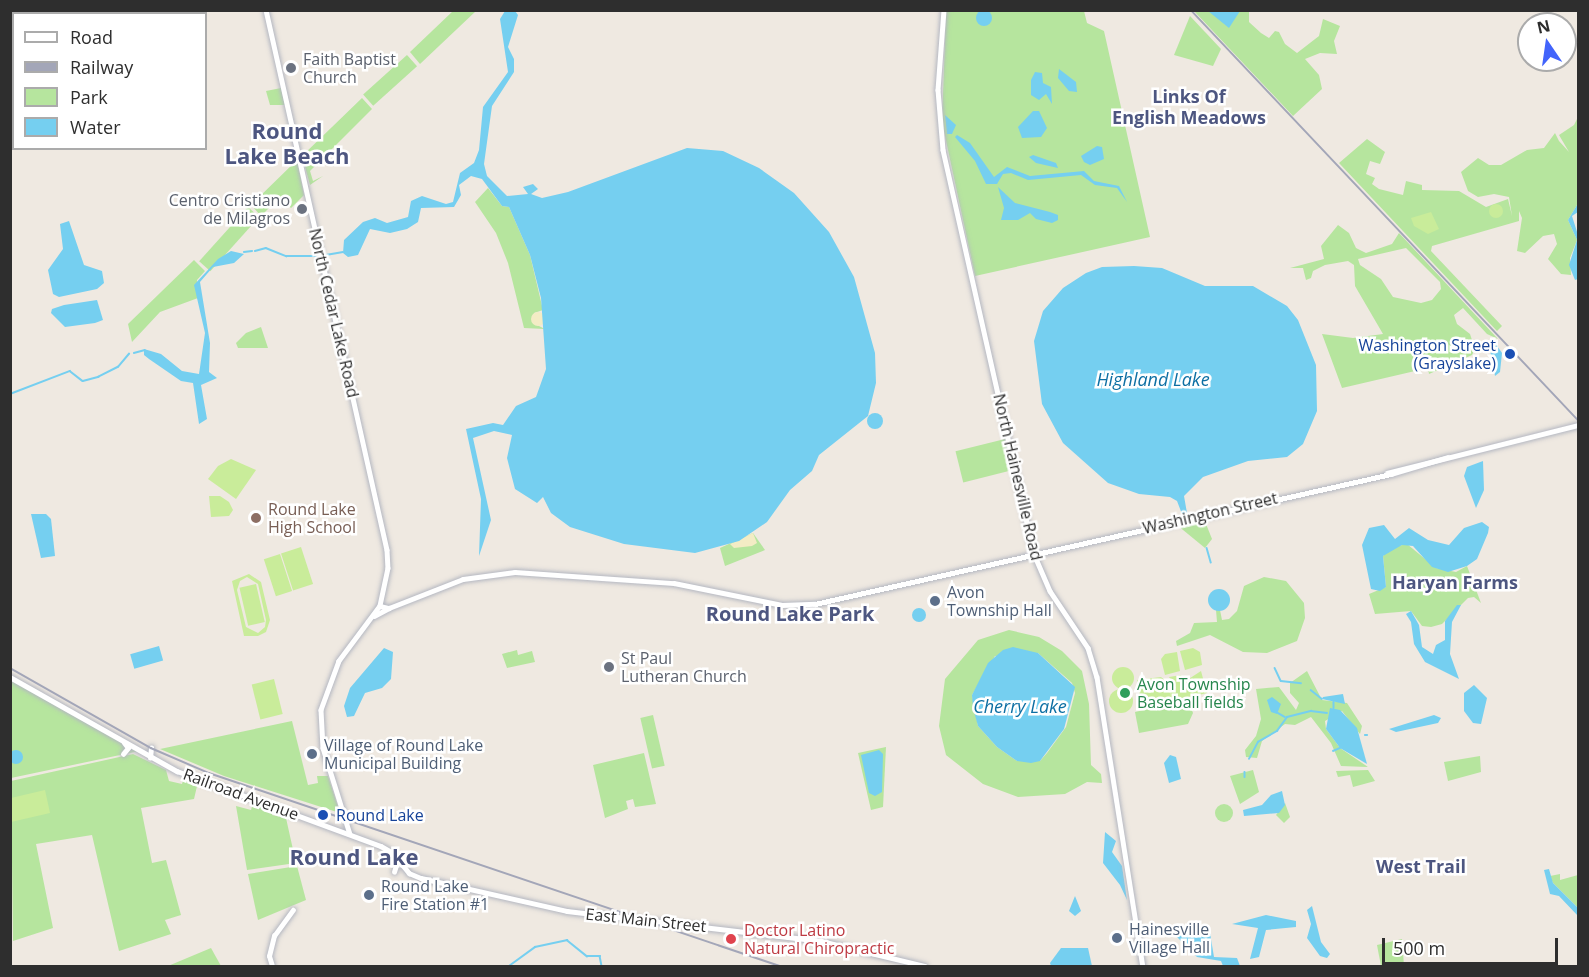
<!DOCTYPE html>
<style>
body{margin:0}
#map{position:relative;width:1589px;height:977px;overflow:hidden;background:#efe9e1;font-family:"Open Sans",sans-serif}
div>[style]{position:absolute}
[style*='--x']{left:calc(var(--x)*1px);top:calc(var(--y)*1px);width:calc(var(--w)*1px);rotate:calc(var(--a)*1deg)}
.green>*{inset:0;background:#b6e59e;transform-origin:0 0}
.round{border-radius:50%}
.sand>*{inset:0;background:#f3ecc5}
.pitch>*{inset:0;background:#c9ec9a;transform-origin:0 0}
.water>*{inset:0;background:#75cff0;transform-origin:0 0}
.stream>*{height:1.5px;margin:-0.75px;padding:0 0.75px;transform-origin:0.75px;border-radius:0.75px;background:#75cff0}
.roads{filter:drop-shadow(0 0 2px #b4b7c1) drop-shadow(0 0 2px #b4b7c1)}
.secondary>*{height:4.5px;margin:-2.25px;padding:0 2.25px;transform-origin:2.25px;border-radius:2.25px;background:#fff}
.rail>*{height:1.5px;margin:-0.75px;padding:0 0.75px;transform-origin:0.75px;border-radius:0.75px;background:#a3a6b8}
.dots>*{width:16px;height:16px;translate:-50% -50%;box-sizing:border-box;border:3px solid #fff;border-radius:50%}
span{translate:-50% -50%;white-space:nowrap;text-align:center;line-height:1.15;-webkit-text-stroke:5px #fff;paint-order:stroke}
.worship-label{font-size:16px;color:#5b616d}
.left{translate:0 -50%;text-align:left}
.right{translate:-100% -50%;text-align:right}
.street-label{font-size:16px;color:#2e2e2e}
.transit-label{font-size:16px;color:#164399}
.education-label{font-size:16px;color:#785e54}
.service-label{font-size:16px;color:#4e5e75}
.leisure-label{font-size:16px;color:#27864d}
.health-label{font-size:16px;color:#be3a42}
.neighbourhood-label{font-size:18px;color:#4d5680;font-weight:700}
.water-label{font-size:18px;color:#0d6fa3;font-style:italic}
.quarter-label{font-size:20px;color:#4d5680;font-weight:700}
.district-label{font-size:22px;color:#4d5680;font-weight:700}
.frame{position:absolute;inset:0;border:12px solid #2e2e2e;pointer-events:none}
.legend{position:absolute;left:12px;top:12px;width:195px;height:138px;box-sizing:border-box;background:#fff;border:2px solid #ababab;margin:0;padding:8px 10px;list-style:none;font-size:18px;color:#2e2e2e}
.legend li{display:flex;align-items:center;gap:12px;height:30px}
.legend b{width:30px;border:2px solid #ababab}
.north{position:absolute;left:1517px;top:12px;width:60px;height:60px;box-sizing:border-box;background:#fff;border:2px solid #ababab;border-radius:50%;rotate:347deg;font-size:16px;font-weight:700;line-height:24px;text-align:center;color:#2e2e2e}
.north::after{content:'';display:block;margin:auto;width:21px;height:27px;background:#4264fb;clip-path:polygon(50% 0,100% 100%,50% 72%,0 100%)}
.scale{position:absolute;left:1382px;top:938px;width:176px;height:27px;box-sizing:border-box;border:3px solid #2e2e2e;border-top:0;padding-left:8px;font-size:18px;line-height:21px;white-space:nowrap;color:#2e2e2e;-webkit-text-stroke:4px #fff;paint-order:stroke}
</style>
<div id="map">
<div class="green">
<div style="clip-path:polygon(453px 11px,476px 11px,420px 64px,410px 52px)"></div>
<div style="clip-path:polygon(946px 11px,1084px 11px,1087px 23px,1104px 31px,1150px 237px,975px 276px,942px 122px)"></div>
<div style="clip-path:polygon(1194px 11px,1249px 11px,1249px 22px,1261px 33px,1269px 38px,1275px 31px,1279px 32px,1285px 44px,1297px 53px,1319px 36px,1323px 19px,1340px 26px,1334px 41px,1337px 54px,1320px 53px,1305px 59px,1319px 75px,1322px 89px,1293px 116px)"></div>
<div style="clip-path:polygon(1190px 16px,1221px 49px,1213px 66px,1174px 55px)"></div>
<div style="left:407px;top:55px;width:15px;height:59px;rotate:48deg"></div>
<div style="clip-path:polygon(281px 88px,285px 105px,270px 105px,266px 91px)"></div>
<div style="clip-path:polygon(362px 98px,372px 109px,310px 171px,313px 181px,323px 176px,310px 185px,302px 156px)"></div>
<div style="clip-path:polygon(1578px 117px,1577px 205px,1568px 220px,1577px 240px,1570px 258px,1571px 275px,1561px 274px,1548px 259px,1557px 244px,1554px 234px,1543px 236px,1525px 253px,1517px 251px,1522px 218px,1519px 211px,1519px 221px,1432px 246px,1431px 251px,1502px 326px,1497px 331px,1339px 163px,1367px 139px,1385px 152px,1380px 164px,1370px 161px,1366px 174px,1375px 178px,1372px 184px,1379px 189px,1403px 195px,1406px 181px,1422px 185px,1422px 190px,1459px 191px,1486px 207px,1508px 199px,1512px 216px,1509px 197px,1494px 194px,1478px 197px,1468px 191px,1461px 172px,1478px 158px,1489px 165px,1501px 165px,1527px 150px,1544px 148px,1555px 133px,1559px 141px,1569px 152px,1559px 135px,1574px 125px)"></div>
<div style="clip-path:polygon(297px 160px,304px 195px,291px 208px,280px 197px,261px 216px,251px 205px)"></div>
<div style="clip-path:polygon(488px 188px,502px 206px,509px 207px,530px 255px,543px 310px,534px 313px,533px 323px,545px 329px,524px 328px,508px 263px,496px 233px,475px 202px)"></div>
<div style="left:248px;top:207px;width:15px;height:73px;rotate:42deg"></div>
<div style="clip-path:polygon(evenodd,1338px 225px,1349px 233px,1356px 248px,1366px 253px,1392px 244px,1399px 233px,1498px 339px,1487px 334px,1463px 308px,1454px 315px,1457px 324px,1470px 334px,1475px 349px,1472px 355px,1429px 374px,1428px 368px,1342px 388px,1322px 334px,1353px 338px,1383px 334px,1355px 286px,1354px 265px,1348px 261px,1325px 265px,1313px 271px,1311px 278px,1306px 280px,1303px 268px,1290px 268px,1324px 259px,1321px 246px,1338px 225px,1406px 248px,1440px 282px,1441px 289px,1432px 300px,1421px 303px,1393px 297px,1381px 279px,1360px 265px,1358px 259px,1406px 248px)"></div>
<div style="clip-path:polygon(194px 260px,205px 271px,197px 280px,198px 298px,160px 312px,132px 342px,128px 324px)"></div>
<div style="clip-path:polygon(261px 327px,268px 348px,238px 348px,236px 343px,246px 333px)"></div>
<div style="left:1005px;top:439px;width:32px;height:51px;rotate:76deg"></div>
<div style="clip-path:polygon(1204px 519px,1212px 539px,1205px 548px,1177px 525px)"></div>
<div style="clip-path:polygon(753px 533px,765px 550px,725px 566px,720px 548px)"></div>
<div style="clip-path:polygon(1407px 544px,1436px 568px,1456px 572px,1467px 566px,1481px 603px,1474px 597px,1468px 598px,1442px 624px,1431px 627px,1422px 626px,1411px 611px,1375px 614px,1369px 594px,1386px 587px,1383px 556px,1393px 547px)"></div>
<div style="clip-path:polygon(1264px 577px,1286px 581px,1304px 603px,1305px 618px,1297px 641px,1267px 653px,1243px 652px,1210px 635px,1177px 646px,1176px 641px,1190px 633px,1194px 623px,1217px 622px,1216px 610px,1220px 610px,1222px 620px,1229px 619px,1237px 611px,1244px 586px)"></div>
<div style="clip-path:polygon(evenodd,1009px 630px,1039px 637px,1062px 651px,1082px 671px,1089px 704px,1091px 765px,1101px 774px,1102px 783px,1087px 782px,1065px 794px,1018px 797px,983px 784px,946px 755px,939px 726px,945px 679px,978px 640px,1009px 630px,1038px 653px,1072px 683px,1075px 693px,1066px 727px,1047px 753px,1040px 761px,1017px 761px,997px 747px,978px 726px,972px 695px,995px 656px,1038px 653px)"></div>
<div style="clip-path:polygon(517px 650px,518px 655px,532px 651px,535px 662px,507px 668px,502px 654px)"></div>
<div style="clip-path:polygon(1307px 671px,1322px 700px,1347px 703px,1362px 726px,1360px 734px,1342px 711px,1325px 721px,1326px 729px,1340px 748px,1368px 767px,1341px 766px,1331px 743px,1311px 717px,1295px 725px,1285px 724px,1262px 741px,1257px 758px,1246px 757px,1245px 750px,1256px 736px,1261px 719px,1256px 689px,1279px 687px,1296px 710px,1299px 703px,1290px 693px,1290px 683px)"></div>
<div style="clip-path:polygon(11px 678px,139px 751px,11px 778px)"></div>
<div style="clip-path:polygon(1188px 700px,1193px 713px,1188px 724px,1139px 733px,1135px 712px)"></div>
<div style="left:653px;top:715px;width:52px;height:13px;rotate:77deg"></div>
<div style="clip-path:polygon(292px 721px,308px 785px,318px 783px,317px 776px,328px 776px,340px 813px,224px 776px,160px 749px)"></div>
<div style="clip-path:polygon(886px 747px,883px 807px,871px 810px,858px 753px)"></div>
<div style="clip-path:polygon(644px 753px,656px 804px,635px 807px,633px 799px,626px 801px,628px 809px,605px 818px,593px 765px)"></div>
<div style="clip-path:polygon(133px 754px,166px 770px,169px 781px,182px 784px,184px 777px,198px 782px,194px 799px,141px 808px,152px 863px,166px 860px,181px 915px,165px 920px,171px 934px,119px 951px,92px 835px,36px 844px,53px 928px,13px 941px,11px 781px)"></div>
<div style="clip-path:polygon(1480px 756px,1481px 772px,1448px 781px,1444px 762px)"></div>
<div style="clip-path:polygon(1253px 770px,1259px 792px,1240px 804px,1230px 776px)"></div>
<div style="clip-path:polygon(1368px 770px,1375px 781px,1353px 787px,1350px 775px,1338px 777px,1336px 771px)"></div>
<div style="clip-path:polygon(253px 803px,273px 810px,272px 815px,286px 818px,296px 863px,247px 870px,236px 806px,251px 810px)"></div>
<div style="clip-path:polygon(1285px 803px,1290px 817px,1284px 823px,1276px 815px)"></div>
<div class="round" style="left:1215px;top:804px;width:18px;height:18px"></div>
<div style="clip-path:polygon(297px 866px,306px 900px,258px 920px,248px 874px)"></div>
<div style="clip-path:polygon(1560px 874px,1560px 880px,1578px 875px,1578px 908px,1553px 883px,1550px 876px)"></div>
<div style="clip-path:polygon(1402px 939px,1404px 966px,1381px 966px,1377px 945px)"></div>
<div style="clip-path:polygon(211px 948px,221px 966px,168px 966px)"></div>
</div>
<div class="sand">
<div class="round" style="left:531px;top:312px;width:14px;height:14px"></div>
<div style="clip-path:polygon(753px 533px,757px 543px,752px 546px,734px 548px,730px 544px)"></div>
</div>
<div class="pitch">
<div class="round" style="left:1489px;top:204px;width:14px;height:14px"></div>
<div style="clip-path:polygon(1431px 212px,1439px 229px,1428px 234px,1414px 226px,1411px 218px)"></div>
<div style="clip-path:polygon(231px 459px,256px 470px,236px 499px,208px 479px,218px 466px)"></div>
<div style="clip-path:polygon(209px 496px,220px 496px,229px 502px,233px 510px,229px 516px,211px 517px)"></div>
<div style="left:301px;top:547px;width:39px;height:21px;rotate:72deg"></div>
<div style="left:280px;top:554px;width:39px;height:17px;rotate:72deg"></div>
<div style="clip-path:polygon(evenodd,249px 574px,261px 582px,270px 620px,266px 632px,258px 636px,244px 636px,232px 581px,249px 574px,247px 577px,258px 584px,266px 620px,265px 627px,258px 633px,246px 627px,237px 590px,240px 581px,247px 577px)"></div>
<div style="left:256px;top:584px;width:39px;height:17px;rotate:77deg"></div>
<div style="clip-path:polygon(1193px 648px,1200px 652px,1202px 665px,1185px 670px,1180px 651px)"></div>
<div style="clip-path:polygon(1177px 652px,1180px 671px,1165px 675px,1161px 659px,1165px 654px)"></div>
<div class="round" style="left:1112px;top:667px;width:22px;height:22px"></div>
<div style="clip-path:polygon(1201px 671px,1207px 693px,1142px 708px,1137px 680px,1161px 677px,1167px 682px,1171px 697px,1170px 691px,1176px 688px,1169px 677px,1181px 675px,1184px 682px)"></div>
<div style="left:274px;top:679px;width:36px;height:23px;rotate:76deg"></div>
<div class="round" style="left:1109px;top:689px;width:24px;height:24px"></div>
<div style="clip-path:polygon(45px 790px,50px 813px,11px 822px,11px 798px)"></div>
</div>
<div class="water">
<div class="round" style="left:976px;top:10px;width:16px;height:16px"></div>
<div style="clip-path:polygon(505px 11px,515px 11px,518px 15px,508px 47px,514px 59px,514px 72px,492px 106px,484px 164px,487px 176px,507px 196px,528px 194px,523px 187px,533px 184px,538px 189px,531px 194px,542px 198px,568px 192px,687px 148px,723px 151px,759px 168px,794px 193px,829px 232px,854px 277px,875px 353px,876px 383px,868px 416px,819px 455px,812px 471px,790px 490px,767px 522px,739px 541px,695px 553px,624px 544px,570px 527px,551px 513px,543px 497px,537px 503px,515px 489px,507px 458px,512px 435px,494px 431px,473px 438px,491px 520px,479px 556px,481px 499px,466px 429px,493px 423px,503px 425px,516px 406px,536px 397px,546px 369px,541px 298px,530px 255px,509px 207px,502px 206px,482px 179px,471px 176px,459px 185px,461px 195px,454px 207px,421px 208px,418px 222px,407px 229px,390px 233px,370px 229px,358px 255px,348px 257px,343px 253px,344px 240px,363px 222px,375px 218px,387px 223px,408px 217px,411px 201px,422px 196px,446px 204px,453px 202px,460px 173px,474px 163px,479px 150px,483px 107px,508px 72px,500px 19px)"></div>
<div style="clip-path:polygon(1208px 11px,1240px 11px,1229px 28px)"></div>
<div style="clip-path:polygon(1059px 69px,1076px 82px,1077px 92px,1069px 91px,1058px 78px)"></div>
<div style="clip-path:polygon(1035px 72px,1042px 73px,1043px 83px,1051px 87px,1052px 104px,1046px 94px,1039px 100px,1031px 95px,1031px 80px)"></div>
<div style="clip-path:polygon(1033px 111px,1039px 111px,1047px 128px,1041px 137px,1022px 138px,1018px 127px)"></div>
<div style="clip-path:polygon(945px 115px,956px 125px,952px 134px,947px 134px)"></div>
<div style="clip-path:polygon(957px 135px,970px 143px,994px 177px,1007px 167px,1030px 176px,1084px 171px,1094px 181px,1119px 186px,1127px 202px,1117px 188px,1095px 185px,1081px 175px,1028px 180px,1011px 173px,1003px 174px,997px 184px,986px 184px,975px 161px,955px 137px)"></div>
<div style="clip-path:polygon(1097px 146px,1102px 147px,1104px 159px,1090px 165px,1084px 162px,1081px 156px)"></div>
<div style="clip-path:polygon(1033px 155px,1056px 163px,1058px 168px,1036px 163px,1029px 157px)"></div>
<div style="clip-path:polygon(998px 187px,1015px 203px,1050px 212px,1058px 215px,1058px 220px,1052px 223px,1036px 219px,1030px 213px,1018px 220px,1001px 220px,1004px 208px)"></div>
<div style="clip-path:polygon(1578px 187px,1578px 212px,1572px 216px,1578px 235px,1578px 279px,1575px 280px,1569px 265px,1577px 240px,1568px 220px,1577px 205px)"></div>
<div style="clip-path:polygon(69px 221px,84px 265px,102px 271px,104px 283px,97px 289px,59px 297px,53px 294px,48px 270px,63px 249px,60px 224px)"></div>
<div style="clip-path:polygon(231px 251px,244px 254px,234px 263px,213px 267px,200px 282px,210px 343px,209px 372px,217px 378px,201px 385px,207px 419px,199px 424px,193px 383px,181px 381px,149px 359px,144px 355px,144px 349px,161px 354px,182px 371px,199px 374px,205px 333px,194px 285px,218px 259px)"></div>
<div style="clip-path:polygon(1134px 266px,1162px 268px,1205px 286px,1253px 286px,1287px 306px,1298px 320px,1316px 365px,1317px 411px,1303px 444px,1287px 457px,1248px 461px,1203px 477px,1184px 496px,1187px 513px,1182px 514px,1177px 501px,1170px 497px,1139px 494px,1108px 483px,1063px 443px,1042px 404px,1034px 341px,1043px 311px,1063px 288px,1086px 273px,1102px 267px)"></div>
<div style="clip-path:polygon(97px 300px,103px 320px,95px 323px,65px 327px,51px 313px,52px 309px,64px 305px)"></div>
<div style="clip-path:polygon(1495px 343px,1502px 353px,1500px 372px,1495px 376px,1489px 345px)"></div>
<div class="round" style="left:867px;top:413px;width:16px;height:16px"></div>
<div style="clip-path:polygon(1483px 461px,1484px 490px,1476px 508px,1464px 476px,1467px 467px)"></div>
<div style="clip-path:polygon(31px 514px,46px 514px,51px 519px,55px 556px,41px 558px)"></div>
<div style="clip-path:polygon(1482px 522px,1489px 527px,1488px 533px,1477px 559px,1467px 566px,1448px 572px,1432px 567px,1413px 546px,1402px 545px,1383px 556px,1386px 587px,1380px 591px,1371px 589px,1362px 545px,1369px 528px,1384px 525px,1395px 539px,1409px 528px,1428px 540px,1449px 545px,1464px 528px)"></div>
<div class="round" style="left:1208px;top:589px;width:22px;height:22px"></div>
<div style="clip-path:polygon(1457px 605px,1461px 605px,1452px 622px,1450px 654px,1459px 679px,1425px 662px,1414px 644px,1411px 622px,1406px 614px,1411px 611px,1419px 625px,1422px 647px,1433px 654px,1436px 645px,1445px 640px,1445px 621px)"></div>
<div class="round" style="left:912px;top:608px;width:14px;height:14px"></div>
<div style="left:159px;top:646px;width:15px;height:30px;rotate:74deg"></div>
<div style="clip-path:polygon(1013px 647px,1038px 653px,1075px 687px,1064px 729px,1040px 761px,1031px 763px,1017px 761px,997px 747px,978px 726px,973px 708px,972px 695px,988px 663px,1003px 650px)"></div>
<div style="clip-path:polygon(384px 648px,393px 652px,391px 679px,382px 688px,365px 693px,354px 716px,347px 717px,344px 706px,350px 688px)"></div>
<div style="clip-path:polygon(1474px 685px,1487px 698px,1481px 724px,1473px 723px,1464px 711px,1464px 693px)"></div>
<div style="clip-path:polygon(1343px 694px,1345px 704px,1322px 699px,1323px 697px)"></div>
<div style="clip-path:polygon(1272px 697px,1281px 704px,1277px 714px,1271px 712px,1267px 700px)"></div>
<div style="clip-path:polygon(1330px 708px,1340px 710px,1357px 728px,1367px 764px,1340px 748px,1326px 729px)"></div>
<div style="clip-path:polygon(1434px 715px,1441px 718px,1438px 723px,1396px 732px,1389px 729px)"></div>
<div style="clip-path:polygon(879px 750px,883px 754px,882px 792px,875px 796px,869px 793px,861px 755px)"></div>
<div class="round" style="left:9px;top:750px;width:14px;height:14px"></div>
<div style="clip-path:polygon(1170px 755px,1176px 757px,1181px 779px,1169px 783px,1164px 763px)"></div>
<div style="clip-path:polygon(1282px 791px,1285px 805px,1279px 813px,1244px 816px,1243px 810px,1262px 805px,1271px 795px)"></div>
<div style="clip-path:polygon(1105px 832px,1116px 841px,1112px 852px,1122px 866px,1127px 900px,1120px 885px,1103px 863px)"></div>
<div style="clip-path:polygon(1549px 869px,1553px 883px,1578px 908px,1578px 916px,1559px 896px,1550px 894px,1544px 870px)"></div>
<div style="clip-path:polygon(1075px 896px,1081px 911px,1075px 916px,1069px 911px)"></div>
<div style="clip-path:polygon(1312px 906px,1321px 942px,1330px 954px,1327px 958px,1320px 956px,1307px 938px,1311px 924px,1307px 910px)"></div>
<div style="clip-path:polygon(1266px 915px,1296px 921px,1296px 927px,1266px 930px,1259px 957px,1250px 959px,1258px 928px,1232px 924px)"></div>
<div style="clip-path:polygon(1209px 927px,1214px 957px,1237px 958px,1240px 966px,1223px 966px,1221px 961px,1197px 957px,1172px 932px,1177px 928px)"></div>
<div style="clip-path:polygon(1061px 948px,1088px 948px,1092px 966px,1051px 966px,1050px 963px)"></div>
</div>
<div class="stream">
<div style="--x:255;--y:251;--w:11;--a:-15"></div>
<div style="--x:266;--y:248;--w:22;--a:22"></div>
<div style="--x:286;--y:256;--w:30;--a:0"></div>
<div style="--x:244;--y:252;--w:8;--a:-7"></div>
<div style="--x:326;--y:255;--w:17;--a:-10"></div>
<div style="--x:134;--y:353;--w:11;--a:-15"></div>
<div style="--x:10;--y:394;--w:64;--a:-21"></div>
<div style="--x:70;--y:371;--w:16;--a:38"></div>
<div style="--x:83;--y:381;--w:16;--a:-15"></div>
<div style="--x:98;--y:377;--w:22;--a:-27"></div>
<div style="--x:118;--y:367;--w:17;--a:-50"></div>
<div style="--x:1207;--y:548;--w:15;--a:74"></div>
<div style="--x:1275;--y:668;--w:14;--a:65"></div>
<div style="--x:1281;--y:681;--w:20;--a:6"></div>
<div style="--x:1311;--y:690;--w:14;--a:39"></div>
<div style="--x:1334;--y:702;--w:6;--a:90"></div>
<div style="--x:1278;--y:713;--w:8;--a:30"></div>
<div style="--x:1365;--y:735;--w:2;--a:0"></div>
<div style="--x:1333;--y:751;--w:8;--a:-23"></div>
<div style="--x:1249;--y:759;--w:19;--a:-62"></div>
<div style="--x:1258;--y:742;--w:22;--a:-30"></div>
<div style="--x:1277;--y:731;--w:17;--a:-54"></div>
<div style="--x:1287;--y:717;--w:25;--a:-14"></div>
<div style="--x:1311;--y:711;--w:16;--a:7"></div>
<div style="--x:1245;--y:772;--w:5;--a:90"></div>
<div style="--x:509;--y:966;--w:32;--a:-36"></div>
<div style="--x:535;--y:947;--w:33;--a:-12"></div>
<div style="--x:567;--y:940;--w:26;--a:39"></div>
<div style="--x:587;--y:956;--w:13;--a:0"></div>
<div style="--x:600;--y:956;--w:10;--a:79"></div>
</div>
<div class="roads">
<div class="secondary">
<div style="--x:266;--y:10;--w:553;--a:77.37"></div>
<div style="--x:387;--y:550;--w:18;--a:87"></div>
<div style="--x:388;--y:568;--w:39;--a:102"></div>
<div style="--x:380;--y:606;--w:69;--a:126.7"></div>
<div style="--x:339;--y:661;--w:52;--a:110.2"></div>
<div style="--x:321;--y:710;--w:38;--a:87"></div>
<div style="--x:323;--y:748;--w:90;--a:72.6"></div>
<div style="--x:944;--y:10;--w:80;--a:94.3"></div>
<div style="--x:938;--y:90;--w:60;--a:85.2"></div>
<div style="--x:943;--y:150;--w:414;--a:77.3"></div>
<div style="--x:1034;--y:554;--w:40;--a:66.6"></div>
<div style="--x:1050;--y:591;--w:69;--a:56.3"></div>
<div style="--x:1088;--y:648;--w:30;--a:73"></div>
<div style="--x:1097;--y:677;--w:293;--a:81"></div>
<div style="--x:1387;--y:473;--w:197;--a:-14.1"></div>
<div style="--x:380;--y:606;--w:9;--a:13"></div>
<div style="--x:389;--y:608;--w:79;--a:-21.4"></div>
<div style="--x:463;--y:579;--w:52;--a:-7.7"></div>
<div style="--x:515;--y:572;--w:159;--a:4"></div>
<div style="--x:674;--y:583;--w:110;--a:11.5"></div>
<div style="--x:782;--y:605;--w:33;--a:-2"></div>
<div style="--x:815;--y:604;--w:590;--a:-12.72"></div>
<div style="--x:1391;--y:474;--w:59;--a:-16.6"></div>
<div style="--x:374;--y:616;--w:17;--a:-28"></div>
<div style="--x:10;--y:677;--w:192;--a:29.4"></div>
<div style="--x:177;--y:771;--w:217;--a:20.2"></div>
<div style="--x:381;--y:846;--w:14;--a:30"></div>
<div style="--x:393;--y:853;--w:26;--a:51"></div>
<div style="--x:409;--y:873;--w:13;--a:23"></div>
<div style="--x:421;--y:878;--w:150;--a:12.7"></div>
<div style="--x:567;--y:911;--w:256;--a:6.7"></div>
<div style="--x:821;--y:941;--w:107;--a:13.5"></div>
<div style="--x:123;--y:754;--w:8;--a:-50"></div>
<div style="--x:128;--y:748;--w:6;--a:-129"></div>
<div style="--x:150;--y:758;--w:10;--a:-84"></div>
<div style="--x:394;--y:872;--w:10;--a:-73"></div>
<div style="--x:272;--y:966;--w:10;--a:-107"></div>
<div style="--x:269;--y:956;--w:21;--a:-76"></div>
<div style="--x:274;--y:936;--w:32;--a:-54"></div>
</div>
</div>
<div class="rail">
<div style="--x:1191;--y:10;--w:564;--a:46.65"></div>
<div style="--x:10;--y:668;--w:162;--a:29.6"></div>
<div style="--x:151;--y:748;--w:63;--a:23.3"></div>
<div style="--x:209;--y:773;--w:603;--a:18.68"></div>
</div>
<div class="dots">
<div style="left:291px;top:68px;background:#6b7280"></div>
<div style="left:302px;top:209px;background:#6b7280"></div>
<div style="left:1510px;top:354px;background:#1a4fb4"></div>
<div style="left:256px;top:518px;background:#8d6e63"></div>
<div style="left:935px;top:601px;background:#5c6f8a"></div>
<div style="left:609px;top:667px;background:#6b7280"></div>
<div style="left:1125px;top:693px;background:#2e9e5b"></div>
<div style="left:312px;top:754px;background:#5c6f8a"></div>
<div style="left:323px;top:815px;background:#1a4fb4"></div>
<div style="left:369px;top:895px;background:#5c6f8a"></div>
<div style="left:1117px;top:938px;background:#5c6f8a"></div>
<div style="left:731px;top:939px;background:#e0444e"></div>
</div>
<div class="worship-label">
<span class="left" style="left:303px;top:68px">Faith Baptist<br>Church</span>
<span class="right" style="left:290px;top:209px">Centro Cristiano<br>de Milagros</span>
<span class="left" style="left:621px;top:667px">St Paul<br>Lutheran Church</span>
</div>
<div class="street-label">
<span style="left:334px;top:313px;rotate:77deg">North Cedar Lake Road</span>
<span style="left:1018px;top:477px;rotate:77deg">North Hainesville Road</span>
<span style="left:1210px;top:513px;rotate:-13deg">Washington Street</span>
<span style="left:241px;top:794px;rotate:20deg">Railroad Avenue</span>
<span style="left:646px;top:920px;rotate:6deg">East Main Street</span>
</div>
<div class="transit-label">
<span class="right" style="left:1496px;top:354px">Washington Street<br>(Grayslake)</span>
<span class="left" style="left:336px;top:815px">Round Lake</span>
</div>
<div class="education-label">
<span class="left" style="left:268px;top:518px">Round Lake<br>High School</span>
</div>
<div class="service-label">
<span class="left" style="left:947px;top:601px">Avon<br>Township Hall</span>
<span class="left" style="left:324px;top:754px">Village of Round Lake<br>Municipal Building</span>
<span class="left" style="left:381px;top:895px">Round Lake<br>Fire Station #1</span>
<span class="left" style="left:1129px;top:938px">Hainesville<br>Village Hall</span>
</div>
<div class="leisure-label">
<span class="left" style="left:1137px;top:693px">Avon Township<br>Baseball fields</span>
</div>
<div class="health-label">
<span class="left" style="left:744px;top:939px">Doctor Latino<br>Natural Chiropractic</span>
</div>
<div class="neighbourhood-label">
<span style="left:1189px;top:107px">Links Of<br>English Meadows</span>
<span style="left:1455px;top:582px">Haryan Farms</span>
<span style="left:1421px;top:866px">West Trail</span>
</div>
<div class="water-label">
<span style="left:1153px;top:379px">Highland Lake</span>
<span style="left:1020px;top:706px">Cherry Lake</span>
</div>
<div class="quarter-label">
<span style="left:790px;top:613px">Round Lake Park</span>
</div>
<div class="district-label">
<span style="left:287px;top:143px">Round<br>Lake Beach</span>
<span style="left:354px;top:857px">Round Lake</span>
</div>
<div class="frame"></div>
<ul class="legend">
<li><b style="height:8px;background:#fff"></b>Road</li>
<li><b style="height:8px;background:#a3a6b8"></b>Railway</li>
<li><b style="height:16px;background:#b6e59e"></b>Park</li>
<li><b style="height:16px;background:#75cff0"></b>Water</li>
</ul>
<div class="north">N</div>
<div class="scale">500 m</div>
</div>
